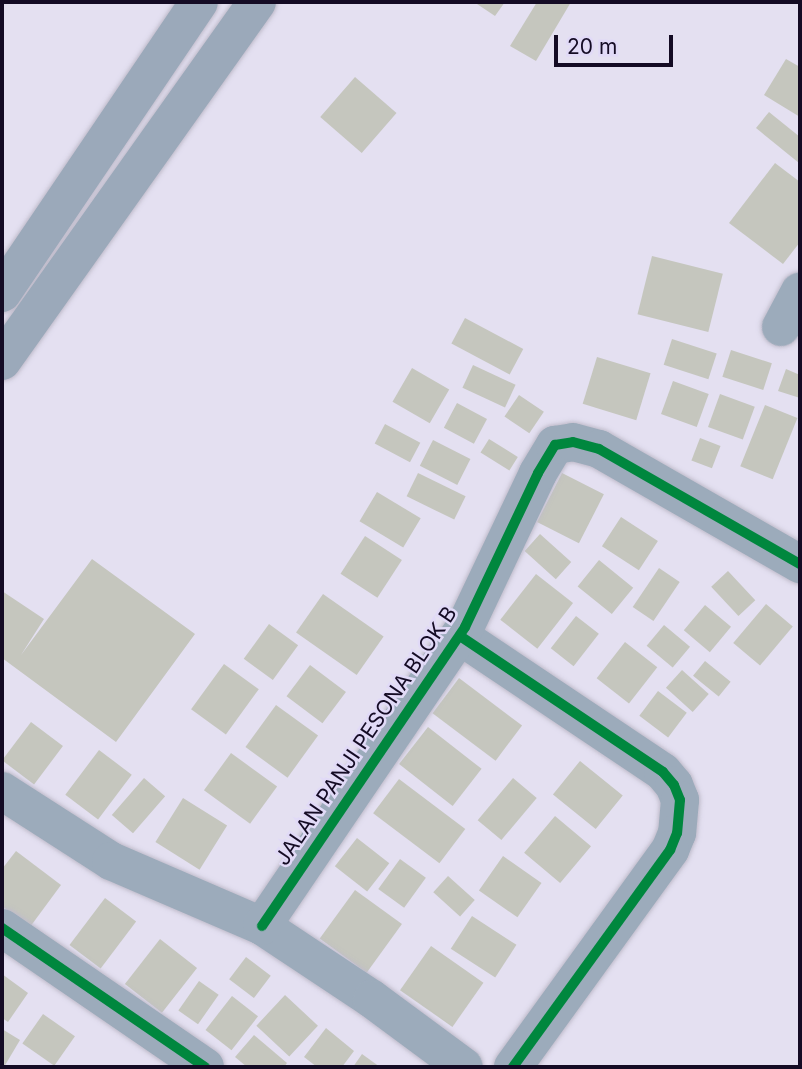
<!DOCTYPE html>
<style>
body{margin:0}
#map{position:relative;width:802px;height:1069px;overflow:hidden;background:#e4e0f1;font-family:Inter,sans-serif}
div>[style]{position:absolute}
[style*='--x']{left:calc(var(--x)*1px);top:calc(var(--y)*1px);width:calc(var(--w)*1px);rotate:calc(var(--a)*1deg)}
.building>*{inset:0;background:#c5c6be;transform-origin:0 0}
.roads{filter:drop-shadow(0 0 2px #bfbbca) drop-shadow(0 0 2px #bfbbca)}
.street>*{height:38px;margin:-19px;padding:0 19px;transform-origin:19px;border-radius:19px;background:#9cabbb}
.secondary>*{height:38px;margin:-19px;padding:0 19px;transform-origin:19px;border-radius:19px;background:#9ba9ba}
.cycleway>*{height:10px;margin:-5px;padding:0 5px;transform-origin:5px;border-radius:5px;background:#00873e}
span{translate:-50% -50%;white-space:nowrap;text-align:center;line-height:1.15;-webkit-text-stroke:5px #e1daf7;paint-order:stroke}
.street-label{font-size:21px;color:#140b24}
.frame{position:absolute;inset:0;border:4px solid #140b24;pointer-events:none}
.scale{position:absolute;left:554px;top:35px;width:119px;height:32px;box-sizing:border-box;border:4px solid #140b24;border-top:0;padding-left:9px;font-size:21px;line-height:24px;white-space:nowrap;color:#140b24;-webkit-text-stroke:5px #e1daf7;paint-order:stroke}
</style>
<div id="map">
<div class="building">
<div style="clip-path:polygon(474px 2px,505px 2px,495px 16px)"></div>
<div style="clip-path:polygon(537px 2px,571px 2px,536px 61px,510px 46px)"></div>
<div style="clip-path:polygon(786px 59px,800px 67px,800px 117px,764px 95px)"></div>
<div style="left:355px;top:77px;width:55px;height:53px;rotate:41deg"></div>
<div style="clip-path:polygon(769px 112px,800px 137px,799px 163px,756px 128px)"></div>
<div style="clip-path:polygon(775px 163px,800px 182px,800px 242px,783px 264px,729px 223px)"></div>
<div style="left:652px;top:256px;width:73px;height:60px;rotate:14deg"></div>
<div style="left:465px;top:318px;width:66px;height:29px;rotate:28deg"></div>
<div style="left:672px;top:339px;width:47px;height:27px;rotate:18deg"></div>
<div style="left:731px;top:350px;width:43px;height:28px;rotate:18deg"></div>
<div style="left:597px;top:357px;width:56px;height:49px;rotate:17deg"></div>
<div style="left:473px;top:365px;width:47px;height:25px;rotate:25deg"></div>
<div style="left:412px;top:368px;width:43px;height:39px;rotate:30deg"></div>
<div style="clip-path:polygon(786px 369px,800px 375px,800px 398px,778px 391px)"></div>
<div style="left:673px;top:381px;width:38px;height:35px;rotate:20deg"></div>
<div style="left:720px;top:394px;width:37px;height:35px;rotate:20deg"></div>
<div style="left:519px;top:395px;width:30px;height:26px;rotate:34deg"></div>
<div style="left:457px;top:403px;width:34px;height:28px;rotate:28deg"></div>
<div style="left:765px;top:405px;width:35px;height:66px;rotate:22deg"></div>
<div style="left:385px;top:424px;width:40px;height:22px;rotate:28deg"></div>
<div style="left:700px;top:438px;width:22px;height:24px;rotate:21deg"></div>
<div style="left:489px;top:439px;width:34px;height:16px;rotate:32deg"></div>
<div style="left:433px;top:440px;width:42px;height:29px;rotate:27deg"></div>
<div style="left:418px;top:473px;width:53px;height:26px;rotate:26deg"></div>
<div style="left:562px;top:473px;width:47px;height:55px;rotate:27deg"></div>
<div style="left:377px;top:492px;width:51px;height:34px;rotate:31deg"></div>
<div style="left:621px;top:517px;width:44px;height:35px;rotate:33deg"></div>
<div style="left:540px;top:534px;width:42px;height:23px;rotate:42deg"></div>
<div style="left:365px;top:536px;width:44px;height:45px;rotate:33deg"></div>
<div style="clip-path:polygon(92px 559px,195px 634px,116px 742px,2px 658px,2px 591px,44px 619px,21px 655px)"></div>
<div style="left:599px;top:560px;width:44px;height:34px;rotate:39deg"></div>
<div style="left:659px;top:568px;width:25px;height:47px;rotate:34deg"></div>
<div style="left:728px;top:571px;width:40px;height:23px;rotate:47deg"></div>
<div style="left:536px;top:574px;width:47px;height:58px;rotate:38deg"></div>
<div style="left:323px;top:594px;width:74px;height:47px;rotate:35deg"></div>
<div style="left:766px;top:604px;width:35px;height:51px;rotate:40deg"></div>
<div style="left:705px;top:605px;width:34px;height:33px;rotate:40deg"></div>
<div style="left:576px;top:616px;width:29px;height:41px;rotate:38deg"></div>
<div style="left:269px;top:624px;width:36px;height:43px;rotate:36deg"></div>
<div style="left:664px;top:625px;width:34px;height:27px;rotate:40deg"></div>
<div style="left:625px;top:642px;width:41px;height:46px;rotate:38deg"></div>
<div style="left:705px;top:661px;width:33px;height:19px;rotate:39deg"></div>
<div style="left:224px;top:664px;width:43px;height:56px;rotate:36deg"></div>
<div style="left:310px;top:665px;width:45px;height:39px;rotate:37deg"></div>
<div style="left:682px;top:670px;width:36px;height:24px;rotate:42deg"></div>
<div style="left:459px;top:678px;width:79px;height:44px;rotate:37deg"></div>
<div style="left:658px;top:691px;width:36px;height:31px;rotate:37deg"></div>
<div style="left:276px;top:705px;width:52px;height:52px;rotate:36deg"></div>
<div style="left:31px;top:722px;width:40px;height:48px;rotate:37deg"></div>
<div style="left:428px;top:727px;width:68px;height:47px;rotate:38deg"></div>
<div style="left:99px;top:750px;width:41px;height:56px;rotate:37deg"></div>
<div style="left:231px;top:753px;width:57px;height:46px;rotate:36deg"></div>
<div style="left:580px;top:761px;width:55px;height:43px;rotate:39deg"></div>
<div style="left:144px;top:778px;width:28px;height:49px;rotate:41deg"></div>
<div style="left:513px;top:778px;width:31px;height:55px;rotate:40deg"></div>
<div style="left:399px;top:779px;width:83px;height:43px;rotate:37deg"></div>
<div style="left:183px;top:798px;width:52px;height:52px;rotate:32deg"></div>
<div style="left:555px;top:816px;width:47px;height:48px;rotate:40deg"></div>
<div style="left:357px;top:838px;width:41px;height:36px;rotate:38deg"></div>
<div style="clip-path:polygon(16px 851px,61px 885px,30px 927px,2px 906px,2px 869px)"></div>
<div style="left:503px;top:856px;width:47px;height:42px;rotate:35deg"></div>
<div style="left:400px;top:859px;width:32px;height:37px;rotate:36deg"></div>
<div style="left:448px;top:876px;width:36px;height:22px;rotate:42deg"></div>
<div style="left:355px;top:890px;width:58px;height:60px;rotate:36deg"></div>
<div style="left:105px;top:898px;width:39px;height:59px;rotate:37deg"></div>
<div style="left:472px;top:916px;width:53px;height:39px;rotate:33deg"></div>
<div style="left:160px;top:939px;width:47px;height:57px;rotate:38deg"></div>
<div style="left:431px;top:946px;width:64px;height:54px;rotate:35deg"></div>
<div style="left:246px;top:957px;width:31px;height:28px;rotate:37deg"></div>
<div style="clip-path:polygon(2px 974px,28px 993px,8px 1022px,2px 1018px)"></div>
<div style="left:199px;top:981px;width:24px;height:36px;rotate:35deg"></div>
<div style="left:285px;top:995px;width:45px;height:42px;rotate:43deg"></div>
<div style="left:232px;top:996px;width:33px;height:43px;rotate:38deg"></div>
<div style="left:43px;top:1014px;width:39px;height:36px;rotate:35deg"></div>
<div style="clip-path:polygon(326px 1028px,354px 1051px,342px 1067px,317px 1067px,304px 1057px)"></div>
<div style="clip-path:polygon(2px 1029px,20px 1040px,4px 1067px,2px 1067px)"></div>
<div style="clip-path:polygon(254px 1035px,287px 1063px,284px 1067px,247px 1067px,235px 1057px)"></div>
<div style="clip-path:polygon(362px 1054px,380px 1067px,353px 1067px)"></div>
</div>
<div class="roads">
<div class="street">
<div style="--x:781;--y:327;--w:40;--a:-62"></div>
<div style="--x:460;--y:636;--w:244;--a:33.8"></div>
<div style="--x:663;--y:772;--w:17;--a:50"></div>
<div style="--x:674;--y:785;--w:16;--a:68"></div>
<div style="--x:680;--y:800;--w:33;--a:95"></div>
<div style="--x:677;--y:833;--w:18;--a:112"></div>
<div style="--x:670;--y:850;--w:268;--a:125.9"></div>
<div style="--x:2;--y:791;--w:130;--a:32.7"></div>
<div style="--x:111;--y:861;--w:164;--a:23.3"></div>
<div style="--x:262;--y:926;--w:132;--a:33.6"></div>
<div style="--x:372;--y:999;--w:114;--a:36.5"></div>
<div style="--x:262;--y:926;--w:361;--a:-55.8"></div>
<div style="--x:465;--y:627;--w:170;--a:-64.6"></div>
<div style="--x:538;--y:473;--w:33;--a:-59"></div>
<div style="--x:555;--y:445;--w:18;--a:-9"></div>
<div style="--x:573;--y:442;--w:27;--a:15"></div>
<div style="--x:599;--y:449;--w:232;--a:29.8"></div>
<div style="--x:2;--y:928;--w:246;--a:34.4"></div>
</div>
<div class="secondary">
<div style="--x:2;--y:293;--w:351;--a:-55.9"></div>
<div style="--x:2;--y:361;--w:440;--a:-54.6"></div>
</div>
</div>
<div class="cycleway">
<div style="--x:460;--y:636;--w:244;--a:33.8"></div>
<div style="--x:663;--y:772;--w:17;--a:50"></div>
<div style="--x:674;--y:785;--w:16;--a:68"></div>
<div style="--x:680;--y:800;--w:33;--a:95"></div>
<div style="--x:677;--y:833;--w:18;--a:112"></div>
<div style="--x:670;--y:850;--w:268;--a:125.9"></div>
<div style="--x:262;--y:926;--w:361;--a:-55.8"></div>
<div style="--x:465;--y:627;--w:170;--a:-64.6"></div>
<div style="--x:538;--y:473;--w:33;--a:-59"></div>
<div style="--x:555;--y:445;--w:18;--a:-9"></div>
<div style="--x:573;--y:442;--w:27;--a:15"></div>
<div style="--x:599;--y:449;--w:232;--a:29.8"></div>
<div style="--x:2;--y:928;--w:246;--a:34.4"></div>
</div>
<div class="street-label">
<span style="left:366px;top:736px;rotate:-56deg">JALAN PANJI PESONA BLOK B</span>
</div>
<div class="frame"></div>
<div class="scale">20 m</div>
</div>
